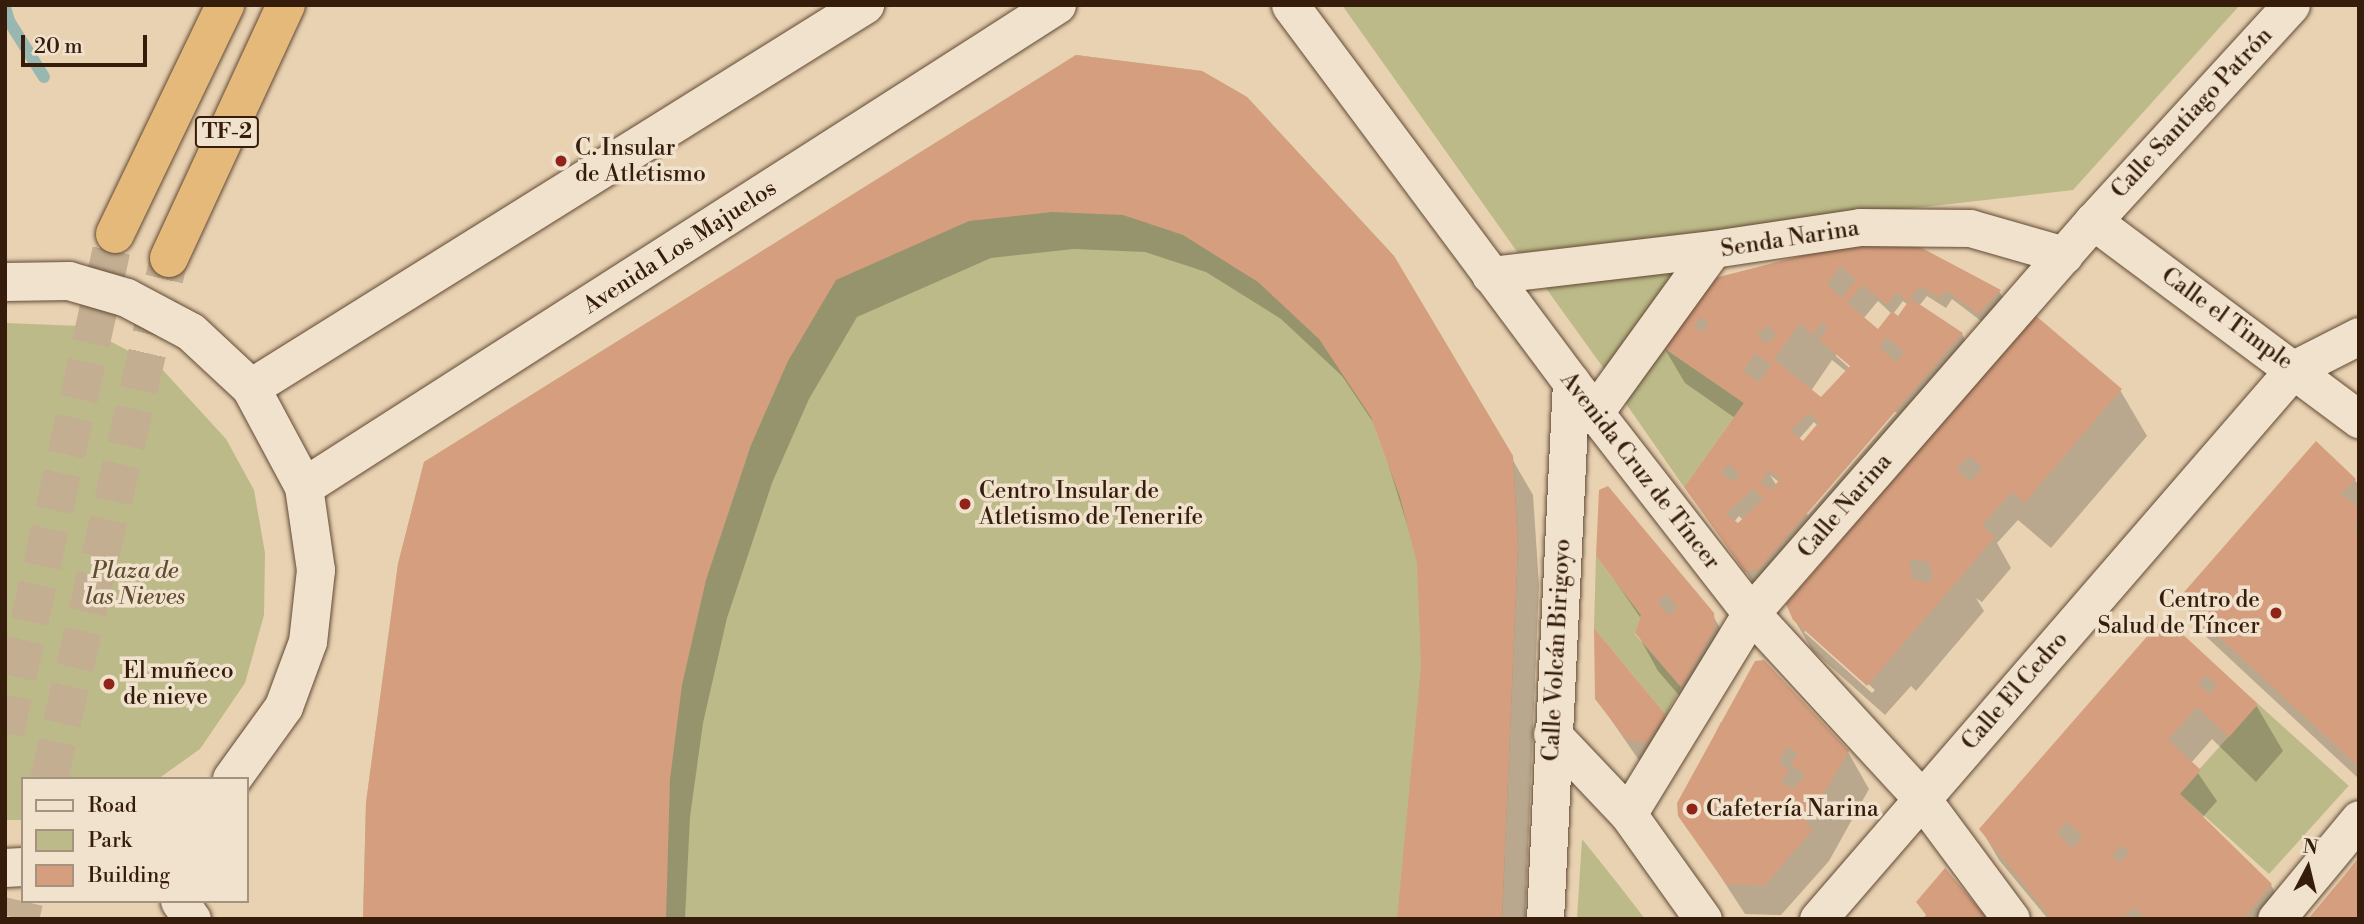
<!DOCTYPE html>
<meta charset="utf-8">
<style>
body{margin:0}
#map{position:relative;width:2364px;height:924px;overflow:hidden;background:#e8d2b2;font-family:"Libre Bodoni",serif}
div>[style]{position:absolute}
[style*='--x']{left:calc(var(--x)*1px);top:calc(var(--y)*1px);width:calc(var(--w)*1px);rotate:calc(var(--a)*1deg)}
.green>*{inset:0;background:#bcba88;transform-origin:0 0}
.shadow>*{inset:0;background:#0003}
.stream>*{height:12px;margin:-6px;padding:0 6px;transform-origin:6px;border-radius:6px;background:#97b7b0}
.building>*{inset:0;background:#d59f7f}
.highway-tunnel>*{height:38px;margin-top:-19px;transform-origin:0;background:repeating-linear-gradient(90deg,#c4ae91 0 38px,transparent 0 57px)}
.roads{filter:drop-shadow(0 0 2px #624a35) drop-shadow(0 0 2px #624a35)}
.street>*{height:37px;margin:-18.5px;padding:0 18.5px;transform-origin:18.5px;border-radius:18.5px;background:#f0e2cd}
.secondary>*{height:38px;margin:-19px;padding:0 19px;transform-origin:19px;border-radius:19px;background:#f0e2cd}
.highway>*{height:38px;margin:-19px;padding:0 19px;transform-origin:19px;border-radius:19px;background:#e4b979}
.dots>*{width:19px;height:19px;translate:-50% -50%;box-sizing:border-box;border:4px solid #f0e2cd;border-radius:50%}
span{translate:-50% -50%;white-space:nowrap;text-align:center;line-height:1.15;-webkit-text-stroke:7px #f0e2cd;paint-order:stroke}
.shield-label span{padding:2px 5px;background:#f0e2cd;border:2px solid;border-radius:5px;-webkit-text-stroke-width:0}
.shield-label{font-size:21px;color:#361c0b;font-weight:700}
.street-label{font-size:23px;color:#361c0b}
.poi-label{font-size:23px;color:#361c0b}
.left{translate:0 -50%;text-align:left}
.right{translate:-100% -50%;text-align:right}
.park-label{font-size:23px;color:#5e4b30;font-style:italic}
.frame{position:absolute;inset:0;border:7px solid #361c0b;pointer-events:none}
.legend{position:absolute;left:21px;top:777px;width:228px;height:126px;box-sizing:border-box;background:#f0e2cd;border:2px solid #a6937f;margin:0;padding:9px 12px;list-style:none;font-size:21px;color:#361c0b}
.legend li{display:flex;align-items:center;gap:14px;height:35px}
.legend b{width:35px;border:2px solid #a6937f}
.north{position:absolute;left:2273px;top:833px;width:70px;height:70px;-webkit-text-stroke:5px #f0e2cd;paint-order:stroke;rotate:7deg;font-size:19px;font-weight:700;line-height:28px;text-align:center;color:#361c0b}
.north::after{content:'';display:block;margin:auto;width:24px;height:32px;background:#361c0b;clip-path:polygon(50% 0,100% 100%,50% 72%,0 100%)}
.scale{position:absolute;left:21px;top:35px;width:126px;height:32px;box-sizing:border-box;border:4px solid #361c0b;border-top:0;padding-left:9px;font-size:21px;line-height:24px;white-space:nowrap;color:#361c0b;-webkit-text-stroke:5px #f0e2cd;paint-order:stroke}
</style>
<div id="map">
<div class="green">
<div style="clip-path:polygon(1342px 5px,2240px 5px,2073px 190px,1518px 253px)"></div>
<div style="clip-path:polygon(1076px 55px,1202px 71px,1247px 97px,1394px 256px,1513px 456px,1518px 546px,1502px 919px,363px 919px,366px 803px,398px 564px,424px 462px)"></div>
<div style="clip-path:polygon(1687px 265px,1610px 377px,1540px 280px)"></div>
<div style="clip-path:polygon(5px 323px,81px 326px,161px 368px,226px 439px,254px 490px,265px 553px,264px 615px,245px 683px,200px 749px,158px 779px,23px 779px,23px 820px,5px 820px)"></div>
<div style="clip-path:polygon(1661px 346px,1744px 403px,1684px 487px,1622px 398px)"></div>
<div style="clip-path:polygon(1596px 556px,1641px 615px,1635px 634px,1681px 687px,1666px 715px,1594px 628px)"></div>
<div style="left:2258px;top:704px;width:122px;height:119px;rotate:42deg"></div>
<div style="clip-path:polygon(1582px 839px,1618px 884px,1645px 919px,1577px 919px)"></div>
</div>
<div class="shadow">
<div style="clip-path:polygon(1076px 57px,1511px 457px,1533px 495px,1539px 585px,1525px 919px,1399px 919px,1422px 666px,1419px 563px,1377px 428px,1342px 376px,1281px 319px,1206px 272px,1145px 252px,1074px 249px,991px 258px,857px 317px,809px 399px,772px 483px,727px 618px,703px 723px,690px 817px,685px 919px,365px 919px,400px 565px)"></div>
<div style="clip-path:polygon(evenodd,1859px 242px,1999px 291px,2005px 301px,1985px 324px,1952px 299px,1946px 308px,1927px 296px,1919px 306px,1962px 334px,1979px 364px,1764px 579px,1753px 582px,1687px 487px,1735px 418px,1685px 383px,1663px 346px,1708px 281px,1859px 242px,1878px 301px,1892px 314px,1884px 337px,1863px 319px,1878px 301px,1859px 242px,1903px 301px,1908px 305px,1898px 319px,1893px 314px,1903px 301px,1859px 242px,1836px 352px,1858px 370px,1855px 373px,1836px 356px,1836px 352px,1859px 242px,1832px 360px,1847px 372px,1821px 400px,1811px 391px,1832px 360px,1859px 242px,1892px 412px,1897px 412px,1808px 515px,1806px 513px,1892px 412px,1859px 242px,1814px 422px,1818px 426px,1804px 443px,1799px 439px,1814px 422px,1859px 242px,1770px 475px,1780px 483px,1777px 486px,1770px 475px,1859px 242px,1739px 516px,1743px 520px,1738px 526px,1734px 522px,1739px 516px)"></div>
<div style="clip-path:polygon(evenodd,2120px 390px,2147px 436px,2051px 548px,2018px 520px,1997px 543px,2011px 568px,1982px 602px,1976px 598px,1984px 611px,1916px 691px,1911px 686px,1885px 715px,1812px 650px,1794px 619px,1910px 463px,2120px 390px,1807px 630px,1875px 690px,1872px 693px,1804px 632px,1807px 630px)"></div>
<div style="clip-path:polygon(2355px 480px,2359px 486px,2359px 779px,2198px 629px,2181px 599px)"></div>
<div style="clip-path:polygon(1598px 556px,1712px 614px,1730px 645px,1703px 723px,1658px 671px,1637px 633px,1642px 620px)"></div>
<div style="clip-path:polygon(2164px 619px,2256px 705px,2283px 751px,2256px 782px,2212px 739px,2191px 763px,2217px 801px,2202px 818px,2271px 885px,2288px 915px,2285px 919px,2048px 919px,1999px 860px,1981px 829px)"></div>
<div style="clip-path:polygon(1596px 698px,1665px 716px,1682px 746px,1645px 769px)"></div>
<div style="clip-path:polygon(1721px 722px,1848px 752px,1869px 789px,1829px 861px,1781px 915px,1745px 914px,1678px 811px)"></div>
</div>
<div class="stream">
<div style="--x:5;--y:7;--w:15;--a:74"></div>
<div style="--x:9;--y:21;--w:66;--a:58"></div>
</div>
<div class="building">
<div style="clip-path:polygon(1076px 55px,1202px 71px,1247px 97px,1394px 256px,1513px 456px,1518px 546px,1502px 919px,1397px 919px,1421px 666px,1417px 563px,1400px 497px,1371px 417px,1319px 339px,1258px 282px,1183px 235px,1123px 215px,1052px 212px,969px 221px,836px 280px,788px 361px,751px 445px,706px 580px,682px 685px,670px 779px,666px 919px,363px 919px,366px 803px,398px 564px,424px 462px)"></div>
<div style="clip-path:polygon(evenodd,1859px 241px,1920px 247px,2001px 290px,1978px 314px,1946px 290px,1939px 298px,1920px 286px,1910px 298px,1963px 333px,1759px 569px,1745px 572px,1684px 487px,1744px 403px,1661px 346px,1707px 280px,1859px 241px,1840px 266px,1856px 280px,1841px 298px,1827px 284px,1840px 266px,1859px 241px,1862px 285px,1887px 305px,1897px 292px,1908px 302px,1898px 316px,1892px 311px,1878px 329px,1847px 303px,1862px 285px,1859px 241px,1700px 317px,1709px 323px,1703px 332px,1694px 326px,1700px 317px,1859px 241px,1822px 322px,1828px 328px,1819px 340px,1850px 366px,1821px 397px,1774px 359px,1800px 323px,1813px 335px,1822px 322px,1859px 241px,1770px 326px,1776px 336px,1765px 344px,1757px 333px,1770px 326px,1859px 241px,1887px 337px,1904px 352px,1896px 362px,1879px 347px,1887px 337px,1859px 241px,1755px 353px,1771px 365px,1759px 382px,1743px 371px,1755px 353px,1859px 241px,1808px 413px,1819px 422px,1803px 441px,1791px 431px,1808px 413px,1859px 241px,1728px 464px,1740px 474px,1734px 482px,1721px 474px,1728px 464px,1859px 241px,1769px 470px,1780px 479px,1771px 490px,1760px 482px,1769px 470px,1859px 241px,1752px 489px,1764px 498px,1738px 523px,1726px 514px,1752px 489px)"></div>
<div style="clip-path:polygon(evenodd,2035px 315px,2122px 389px,2024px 503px,2012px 492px,1982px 525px,1995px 537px,1867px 686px,1793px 620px,1786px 604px,2035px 315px,1969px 456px,1983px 468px,1970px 482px,1956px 469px,1969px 456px,2035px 315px,1909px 559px,1929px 562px,1933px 577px,1928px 583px,1912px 579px,1909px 559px)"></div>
<div style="clip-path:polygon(2316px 441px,2356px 479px,2341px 494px,2359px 508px,2359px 522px,2353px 528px,2359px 533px,2359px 767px,2178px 599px)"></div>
<div style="clip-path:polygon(evenodd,1608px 486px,1714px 613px,1715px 628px,1681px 687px,1635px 633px,1641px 615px,1596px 556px,1599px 490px,1608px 486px,1667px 594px,1678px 608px,1669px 615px,1657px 602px,1667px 594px)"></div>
<div style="clip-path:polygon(evenodd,2164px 617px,2258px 704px,2229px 737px,2197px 707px,2168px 740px,2201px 770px,2180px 794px,2272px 884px,2243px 919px,2139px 919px,2142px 915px,2134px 907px,2122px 919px,2052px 919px,1979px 829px,2164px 617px,2206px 675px,2217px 685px,2209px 694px,2198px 684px,2206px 675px,2164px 617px,2067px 822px,2083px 837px,2072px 848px,2057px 833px,2067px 822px,2164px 617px,2122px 845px,2129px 852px,2120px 863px,2112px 855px,2122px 845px)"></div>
<div style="clip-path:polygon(1594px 628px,1666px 715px,1646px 743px,1626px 739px,1595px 699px)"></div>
<div style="clip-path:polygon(evenodd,1764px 660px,1849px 751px,1806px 823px,1813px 830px,1764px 886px,1726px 884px,1678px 816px,1677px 803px,1755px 661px,1764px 660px,1787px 746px,1797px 753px,1791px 765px,1805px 774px,1794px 789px,1781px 783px,1789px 769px,1779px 763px,1787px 746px)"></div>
<div style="clip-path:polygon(2359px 857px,2359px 919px,2308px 919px,2344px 876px)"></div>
<div style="clip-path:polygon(1945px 868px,1988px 919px,1923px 919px,1926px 915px,1916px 902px)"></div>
</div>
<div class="highway-tunnel">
<div style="--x:5;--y:733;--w:511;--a:-77.57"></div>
<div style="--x:49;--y:779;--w:535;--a:-77.03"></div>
<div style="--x:20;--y:919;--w:18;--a:-77"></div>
</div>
<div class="roads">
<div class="street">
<div style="--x:1290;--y:5;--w:470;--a:53.3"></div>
<div style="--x:1571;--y:382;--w:293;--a:52.1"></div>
<div style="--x:1751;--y:613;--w:253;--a:47.4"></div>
<div style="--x:1922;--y:799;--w:149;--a:53.4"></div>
<div style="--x:2093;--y:221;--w:332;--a:36.7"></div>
<div style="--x:1490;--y:275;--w:225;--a:-6.7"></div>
<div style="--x:1595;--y:412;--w:201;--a:-54.1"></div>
<div style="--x:1713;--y:249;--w:149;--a:-8.5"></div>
<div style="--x:1860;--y:227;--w:110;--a:0.5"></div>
<div style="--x:1970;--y:228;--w:98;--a:16"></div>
<div style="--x:1552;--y:734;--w:110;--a:46.5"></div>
<div style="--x:1628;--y:814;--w:129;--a:54.5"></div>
<div style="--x:1628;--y:814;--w:236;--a:-58.5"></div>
<div style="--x:1751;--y:613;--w:520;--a:-48.9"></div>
<div style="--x:2093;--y:221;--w:293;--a:-47.5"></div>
<div style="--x:179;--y:901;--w:22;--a:54"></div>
<div style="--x:1545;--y:919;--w:538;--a:-87.23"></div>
<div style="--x:1818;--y:919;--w:727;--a:-49.13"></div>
<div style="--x:2294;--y:369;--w:73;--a:-26.9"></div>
<div style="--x:2276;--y:919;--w:130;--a:-50.3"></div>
</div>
<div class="secondary">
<div style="--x:5;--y:282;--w:64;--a:-0.9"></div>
<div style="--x:69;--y:281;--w:60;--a:16.3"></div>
<div style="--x:127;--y:298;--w:72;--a:28"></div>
<div style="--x:191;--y:332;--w:82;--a:43"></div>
<div style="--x:251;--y:388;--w:112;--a:61.8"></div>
<div style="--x:304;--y:487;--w:84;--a:81.8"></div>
<div style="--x:316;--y:570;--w:72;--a:96.3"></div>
<div style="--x:308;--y:642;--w:69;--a:110.3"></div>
<div style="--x:284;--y:707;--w:89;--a:125.8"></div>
<div style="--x:251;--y:388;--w:724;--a:-31.96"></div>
<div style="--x:304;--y:487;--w:894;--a:-32.62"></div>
<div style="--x:5;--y:868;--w:18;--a:-3"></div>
</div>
<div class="highway">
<div style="--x:115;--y:234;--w:254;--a:-64.3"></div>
<div style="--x:169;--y:258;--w:279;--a:-65.2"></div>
</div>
</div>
<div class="dots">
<div style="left:561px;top:161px;background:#8f2418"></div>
<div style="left:965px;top:504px;background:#8f2418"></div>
<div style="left:2276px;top:613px;background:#8f2418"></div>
<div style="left:109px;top:684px;background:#8f2418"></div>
<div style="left:1692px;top:809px;background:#8f2418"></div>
</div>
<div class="shield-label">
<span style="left:227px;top:132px">TF-2</span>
</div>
<div class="street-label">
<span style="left:2192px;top:113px;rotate:-47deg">Calle Santiago Patrón</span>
<span style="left:1790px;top:239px;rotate:-9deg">Senda Narina</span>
<span style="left:680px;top:247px;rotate:-33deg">Avenida Los Majuelos</span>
<span style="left:2227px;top:319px;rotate:36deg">Calle el Timple</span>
<span style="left:1640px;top:471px;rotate:52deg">Avenida Cruz de Tíncer</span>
<span style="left:1845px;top:506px;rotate:-49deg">Calle Narina</span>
<span style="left:1557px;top:650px;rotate:-87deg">Calle Volcán Birigoyo</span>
<span style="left:2015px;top:691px;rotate:-49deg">Calle El Cedro</span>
</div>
<div class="poi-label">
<span class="left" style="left:575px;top:161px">C. Insular<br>de Atletismo</span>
<span class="left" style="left:979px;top:504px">Centro Insular de<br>Atletismo de Tenerife</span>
<span class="right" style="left:2260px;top:613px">Centro de<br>Salud de Tíncer</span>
<span class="left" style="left:123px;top:684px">El muñeco<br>de nieve</span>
<span class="left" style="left:1706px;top:809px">Cafetería Narina</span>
</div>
<div class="park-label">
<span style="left:135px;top:584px">Plaza de<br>las Nieves</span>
</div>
<div class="frame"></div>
<ul class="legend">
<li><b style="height:9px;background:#f0e2cd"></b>Road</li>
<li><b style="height:19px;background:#bcba88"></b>Park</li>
<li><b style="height:19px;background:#d59f7f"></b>Building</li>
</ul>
<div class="north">N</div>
<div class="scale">20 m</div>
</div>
